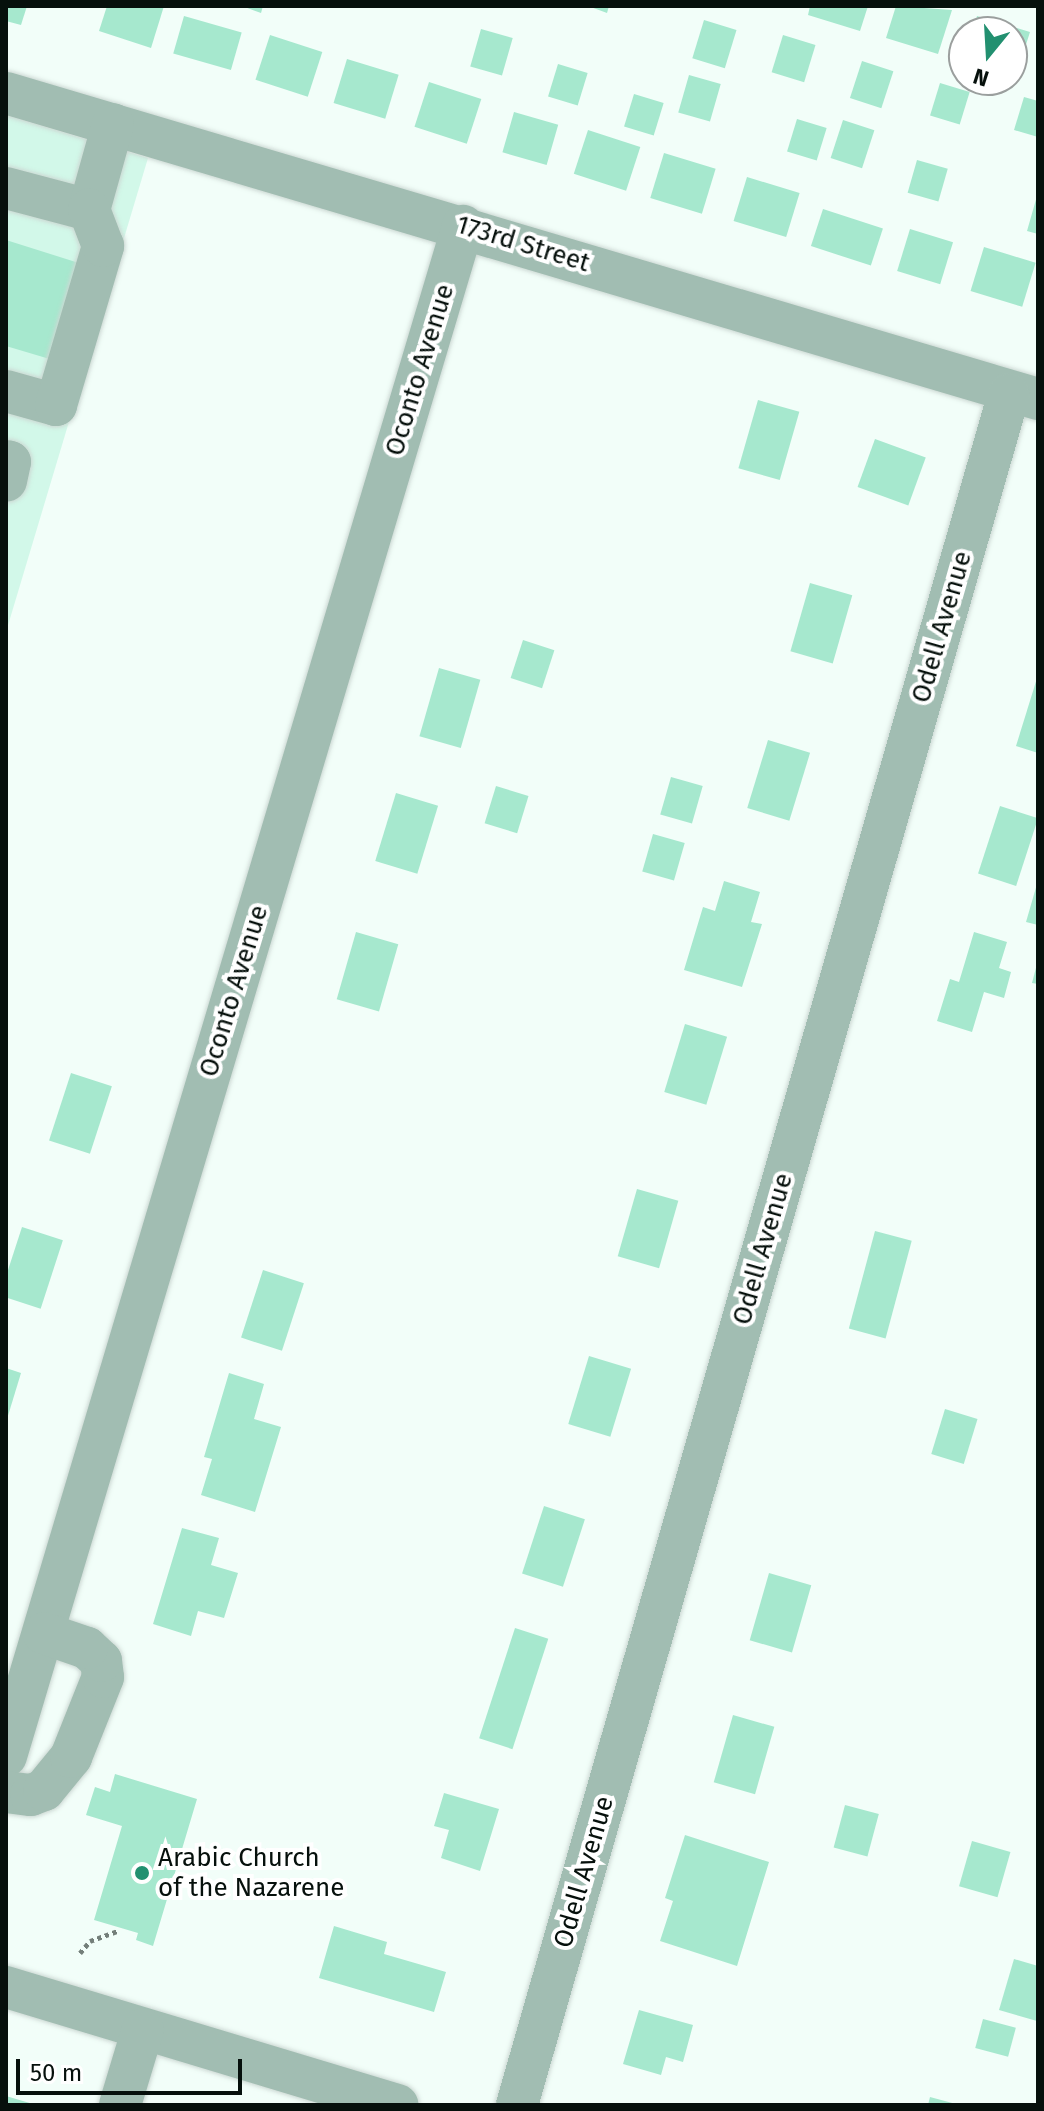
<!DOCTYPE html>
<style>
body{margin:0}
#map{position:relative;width:1044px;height:2111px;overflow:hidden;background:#f2fef9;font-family:"Fira Sans",sans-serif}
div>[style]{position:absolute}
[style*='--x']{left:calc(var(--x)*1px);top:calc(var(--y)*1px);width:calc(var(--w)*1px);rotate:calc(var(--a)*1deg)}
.built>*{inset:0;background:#d2f8e9}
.building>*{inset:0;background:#a6e8ce;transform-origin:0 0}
.path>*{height:5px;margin-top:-2.5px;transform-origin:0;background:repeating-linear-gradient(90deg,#747f7a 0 4px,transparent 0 8px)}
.roads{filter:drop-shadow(0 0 2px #ccd8d3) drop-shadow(0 0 2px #ccd8d3)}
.minor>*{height:42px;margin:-21px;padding:0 21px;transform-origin:21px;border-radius:21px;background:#a1bdb2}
.dots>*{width:22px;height:22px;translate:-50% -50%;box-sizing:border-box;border:4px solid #fff;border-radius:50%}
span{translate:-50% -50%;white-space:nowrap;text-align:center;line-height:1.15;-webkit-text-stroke:8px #fff;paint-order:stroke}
.street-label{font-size:26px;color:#06100c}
.poi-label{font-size:26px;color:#06100c}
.left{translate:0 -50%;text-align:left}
.frame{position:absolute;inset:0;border:8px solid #06100c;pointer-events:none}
.north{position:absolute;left:948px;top:16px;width:80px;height:80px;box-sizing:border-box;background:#fff;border:2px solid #9b9f9e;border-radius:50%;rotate:198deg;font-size:22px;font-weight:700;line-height:32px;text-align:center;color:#06100c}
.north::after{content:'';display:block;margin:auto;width:28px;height:36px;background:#229070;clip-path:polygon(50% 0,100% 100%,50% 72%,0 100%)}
.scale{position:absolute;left:16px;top:2059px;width:226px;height:36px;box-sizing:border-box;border:4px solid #06100c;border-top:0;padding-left:10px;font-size:24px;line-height:28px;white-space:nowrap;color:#06100c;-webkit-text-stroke:6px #fff;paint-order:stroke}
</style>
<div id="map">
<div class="built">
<div style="clip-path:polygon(6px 115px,148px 158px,6px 632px)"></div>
</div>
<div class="building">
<div style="clip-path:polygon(6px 6px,27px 6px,21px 25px,6px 21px)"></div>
<div style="clip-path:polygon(107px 6px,164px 6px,151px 48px,99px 31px)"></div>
<div style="clip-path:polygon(242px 6px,263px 6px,261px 13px)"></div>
<div style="clip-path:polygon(588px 6px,609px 6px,607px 13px)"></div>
<div style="clip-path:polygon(810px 6px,868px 6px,860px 31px,808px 15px)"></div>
<div style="clip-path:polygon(896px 6px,952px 10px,938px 54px,886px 38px)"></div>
<div style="left:184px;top:16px;width:60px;height:39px;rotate:16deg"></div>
<div style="clip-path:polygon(977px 16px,1030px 32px,1016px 76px,1012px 32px,973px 32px)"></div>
<div style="left:704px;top:20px;width:34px;height:40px;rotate:17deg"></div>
<div style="left:481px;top:29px;width:33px;height:39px;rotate:16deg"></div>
<div style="left:270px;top:35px;width:55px;height:47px;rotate:18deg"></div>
<div style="left:783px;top:35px;width:34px;height:39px;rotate:17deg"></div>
<div style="left:347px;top:59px;width:54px;height:46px;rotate:17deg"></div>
<div style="left:862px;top:61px;width:33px;height:39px;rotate:18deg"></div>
<div style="left:558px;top:64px;width:31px;height:34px;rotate:17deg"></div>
<div style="left:689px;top:75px;width:33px;height:39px;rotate:16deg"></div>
<div style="left:429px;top:82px;width:55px;height:47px;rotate:18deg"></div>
<div style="left:940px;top:83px;width:31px;height:34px;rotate:17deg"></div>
<div style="left:634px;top:94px;width:31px;height:34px;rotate:17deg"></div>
<div style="clip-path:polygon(1024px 97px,1038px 101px,1038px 137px,1014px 130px)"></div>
<div style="left:514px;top:112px;width:46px;height:42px;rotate:16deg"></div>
<div style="left:797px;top:119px;width:31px;height:34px;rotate:17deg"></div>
<div style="left:843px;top:120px;width:33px;height:40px;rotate:18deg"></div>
<div style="left:588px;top:130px;width:55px;height:46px;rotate:18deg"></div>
<div style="left:664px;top:153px;width:54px;height:47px;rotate:17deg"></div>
<div style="left:917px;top:160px;width:32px;height:34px;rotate:16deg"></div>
<div style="left:747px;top:177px;width:55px;height:46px;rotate:17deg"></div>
<div style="clip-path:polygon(1037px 196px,1038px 196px,1038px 234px,1027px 231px)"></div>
<div style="left:823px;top:209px;width:63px;height:39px;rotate:18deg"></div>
<div style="left:910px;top:229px;width:45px;height:44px;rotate:17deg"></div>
<div style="clip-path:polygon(6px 240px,82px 264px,53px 360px,6px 346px)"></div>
<div style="left:984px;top:247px;width:54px;height:46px;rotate:17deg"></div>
<div style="left:758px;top:400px;width:43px;height:71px;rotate:16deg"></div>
<div style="left:875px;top:439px;width:54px;height:51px;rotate:20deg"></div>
<div style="left:810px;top:583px;width:44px;height:71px;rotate:16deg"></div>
<div style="left:523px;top:640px;width:33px;height:40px;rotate:18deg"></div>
<div style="left:439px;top:668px;width:43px;height:71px;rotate:16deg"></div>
<div style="clip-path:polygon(1038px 675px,1038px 753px,1016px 746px)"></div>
<div style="left:768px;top:740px;width:44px;height:71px;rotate:17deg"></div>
<div style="left:671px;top:777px;width:33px;height:39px;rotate:16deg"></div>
<div style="left:496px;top:786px;width:34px;height:39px;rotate:17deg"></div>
<div style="left:396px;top:793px;width:44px;height:71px;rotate:17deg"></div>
<div style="left:1000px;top:806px;width:40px;height:71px;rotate:18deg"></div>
<div style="left:653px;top:834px;width:33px;height:39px;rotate:16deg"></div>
<div style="clip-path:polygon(724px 881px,760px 892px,751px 922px,762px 924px,742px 987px,684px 970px,703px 907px,715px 911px)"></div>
<div style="clip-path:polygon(1037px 884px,1038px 884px,1038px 925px,1026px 922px)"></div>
<div style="left:356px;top:932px;width:44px;height:70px;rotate:16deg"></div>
<div style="clip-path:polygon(974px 932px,1007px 942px,999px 968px,1011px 972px,1004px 998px,984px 992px,972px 1032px,937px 1021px,950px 979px,959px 982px)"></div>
<div style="clip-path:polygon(1037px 964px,1038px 964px,1038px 984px,1032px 983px)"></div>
<div style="left:685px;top:1024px;width:44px;height:71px;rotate:17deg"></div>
<div style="left:71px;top:1073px;width:43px;height:71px;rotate:18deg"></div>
<div style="left:637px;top:1189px;width:43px;height:70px;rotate:16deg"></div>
<div style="left:22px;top:1227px;width:43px;height:72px;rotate:18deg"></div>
<div style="left:875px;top:1231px;width:38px;height:101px;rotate:15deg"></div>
<div style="left:263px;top:1270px;width:43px;height:71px;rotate:18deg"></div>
<div style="left:589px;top:1356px;width:44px;height:71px;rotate:17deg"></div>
<div style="clip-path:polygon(6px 1368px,21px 1373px,7px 1419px,6px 1419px)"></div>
<div style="clip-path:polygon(229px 1373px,264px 1384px,254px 1419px,281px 1427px,255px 1512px,201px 1495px,212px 1459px,204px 1457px)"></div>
<div style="left:945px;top:1409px;width:34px;height:47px;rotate:17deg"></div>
<div style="left:544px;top:1506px;width:43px;height:71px;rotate:18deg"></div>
<div style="clip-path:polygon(182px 1528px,219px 1538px,211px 1565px,238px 1573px,224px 1618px,198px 1611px,191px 1636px,153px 1624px)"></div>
<div style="left:769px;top:1573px;width:44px;height:70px;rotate:16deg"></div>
<div style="left:515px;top:1628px;width:35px;height:116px;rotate:18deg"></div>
<div style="left:733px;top:1715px;width:43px;height:70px;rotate:16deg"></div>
<div style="clip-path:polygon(115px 1774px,197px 1799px,153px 1946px,136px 1940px,138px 1933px,94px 1920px,122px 1826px,86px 1815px,95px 1787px,110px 1792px)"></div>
<div style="clip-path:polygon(444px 1793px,499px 1809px,480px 1871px,441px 1858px,449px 1830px,434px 1826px)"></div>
<div style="left:845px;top:1805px;width:35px;height:44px;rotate:15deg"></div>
<div style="clip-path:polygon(685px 1835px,769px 1862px,737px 1966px,660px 1941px,673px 1901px,665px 1898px)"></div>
<div style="left:972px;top:1841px;width:40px;height:47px;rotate:16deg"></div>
<div style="clip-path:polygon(334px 1926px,387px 1942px,384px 1954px,446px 1972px,434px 2012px,319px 1978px)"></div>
<div style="clip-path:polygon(1014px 1959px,1038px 1966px,1037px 2021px,999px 2010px)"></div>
<div style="clip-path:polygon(639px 2010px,693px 2025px,683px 2062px,666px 2057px,661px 2075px,623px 2064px)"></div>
<div style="left:983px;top:2019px;width:34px;height:30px;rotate:15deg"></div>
<div style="clip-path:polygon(6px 2096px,33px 2104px,33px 2105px,6px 2105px)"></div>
<div style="clip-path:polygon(930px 2097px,956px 2104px,956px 2105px,928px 2105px)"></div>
</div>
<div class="path">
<div style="--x:80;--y:1953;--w:16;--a:-50"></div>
<div style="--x:90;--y:1941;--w:30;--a:-20"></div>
</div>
<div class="roads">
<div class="minor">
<div style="--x:6;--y:93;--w:1076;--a:16.52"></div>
<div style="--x:6;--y:188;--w:86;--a:14.8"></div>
<div style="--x:89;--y:210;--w:89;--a:-74.4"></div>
<div style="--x:6;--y:391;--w:52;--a:15.6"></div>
<div style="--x:56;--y:405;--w:166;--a:-73.5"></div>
<div style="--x:103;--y:246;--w:39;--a:-111"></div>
<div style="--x:6;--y:461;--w:4;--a:14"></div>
<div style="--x:10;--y:462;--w:19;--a:102"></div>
<div style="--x:6;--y:1756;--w:1597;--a:-73.37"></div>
<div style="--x:6;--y:1792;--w:25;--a:7"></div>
<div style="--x:31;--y:1795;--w:14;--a:-21"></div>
<div style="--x:44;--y:1790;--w:43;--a:-50.7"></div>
<div style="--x:71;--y:1757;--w:86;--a:-68.2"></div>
<div style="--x:103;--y:1677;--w:16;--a:-97"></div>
<div style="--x:101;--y:1661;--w:19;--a:-137"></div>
<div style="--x:87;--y:1648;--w:46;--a:-161.2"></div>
<div style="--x:6;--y:1987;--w:409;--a:16.8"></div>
<div style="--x:120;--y:2105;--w:79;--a:-73.2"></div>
<div style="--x:517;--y:2105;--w:1780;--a:-73.96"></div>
</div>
</div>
<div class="dots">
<div style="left:142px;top:1873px;background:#229070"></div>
</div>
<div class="street-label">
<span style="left:523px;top:244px;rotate:17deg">173rd Street</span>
<span style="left:420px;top:370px;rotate:-73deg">Oconto Avenue</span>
<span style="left:942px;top:627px;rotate:-74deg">Odell Avenue</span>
<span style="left:234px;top:991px;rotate:-73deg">Oconto Avenue</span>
<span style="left:763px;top:1249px;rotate:-74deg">Odell Avenue</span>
<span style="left:584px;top:1872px;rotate:-74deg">Odell Avenue</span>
</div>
<div class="poi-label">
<span class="left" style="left:158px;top:1873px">Arabic Church<br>of the Nazarene</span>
</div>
<div class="frame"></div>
<div class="north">N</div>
<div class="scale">50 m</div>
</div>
